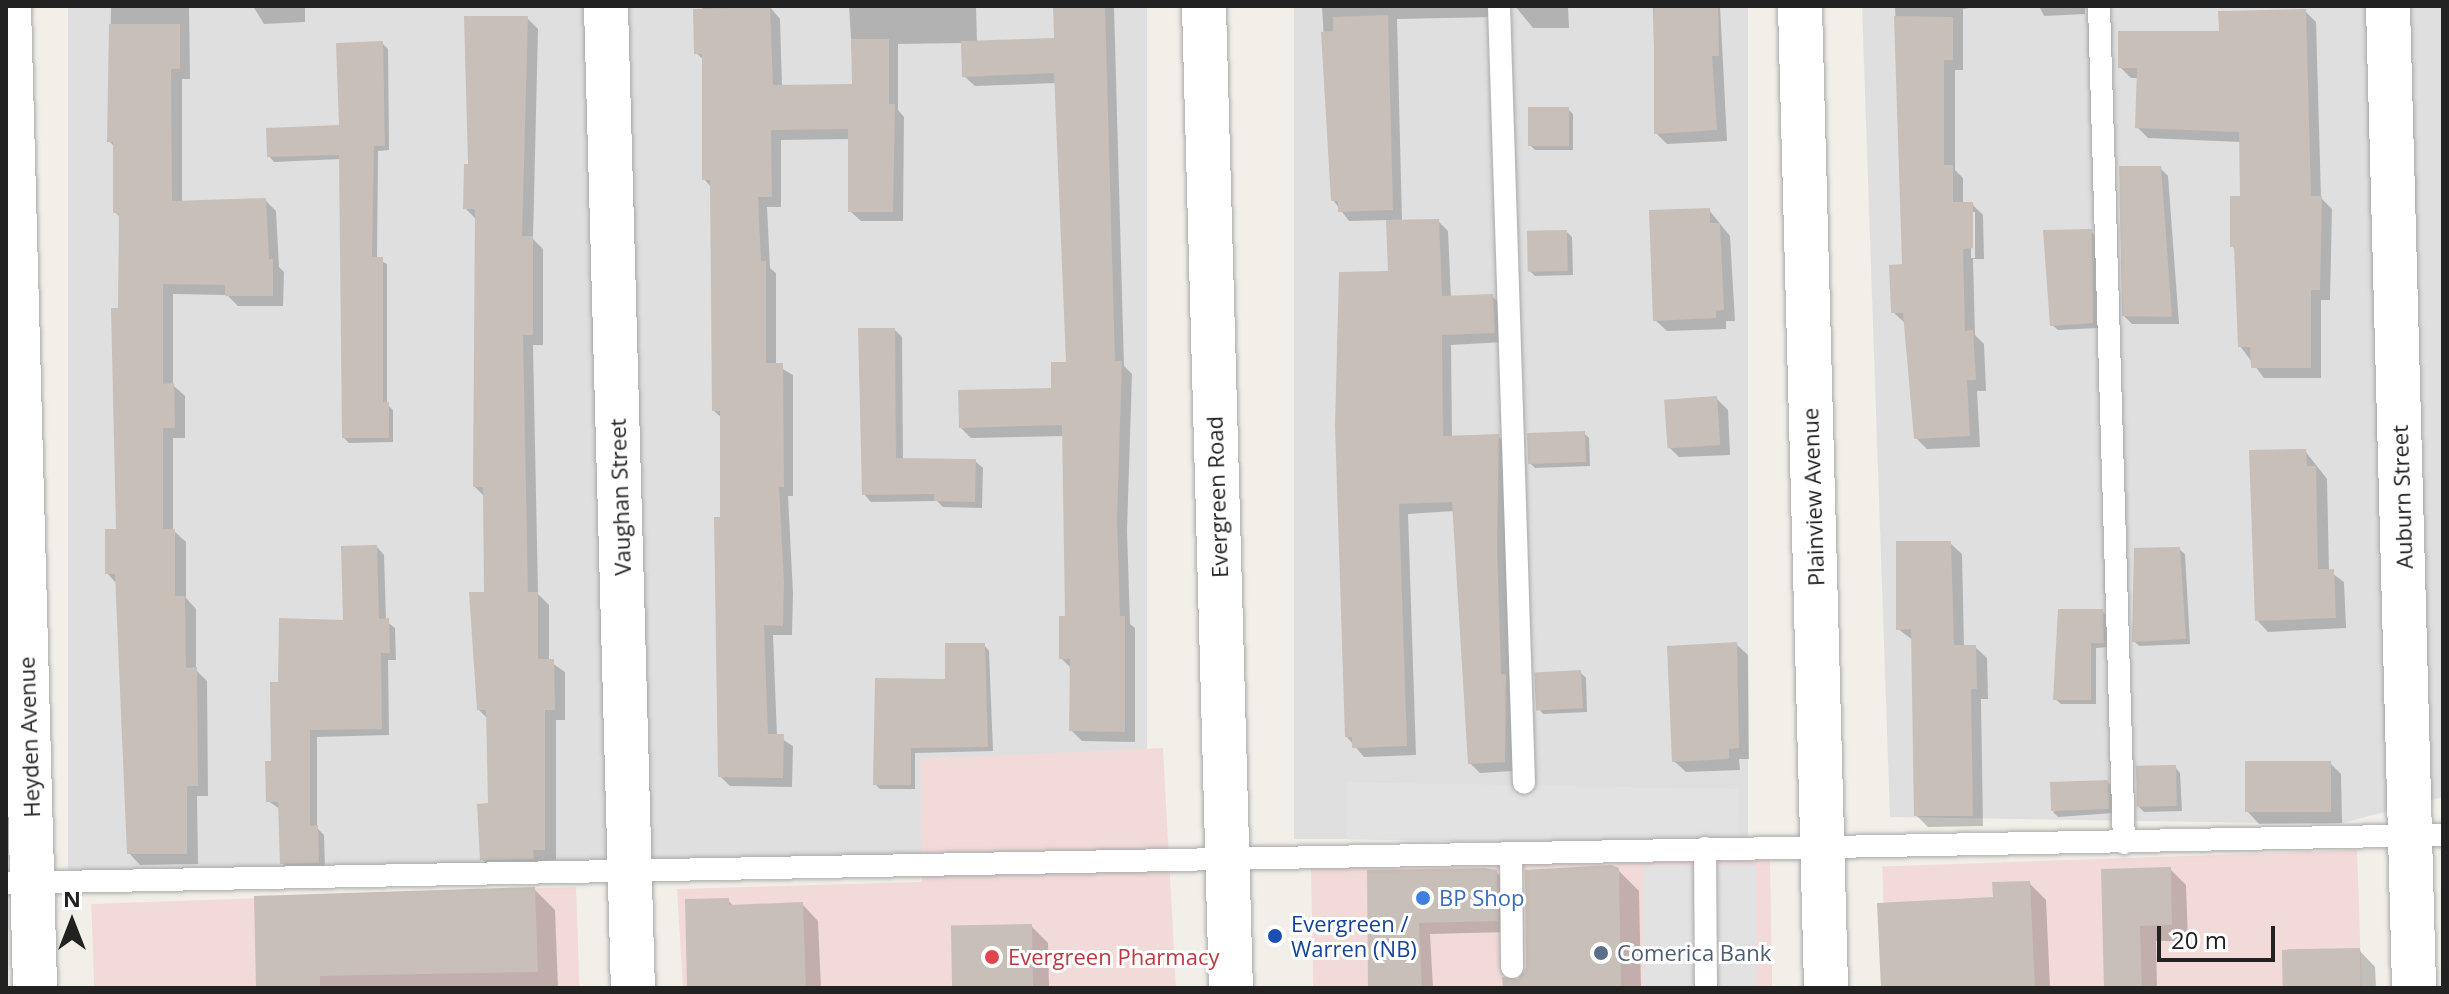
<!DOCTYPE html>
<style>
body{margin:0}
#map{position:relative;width:2449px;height:994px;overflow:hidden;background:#f2efe9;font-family:"Open Sans",sans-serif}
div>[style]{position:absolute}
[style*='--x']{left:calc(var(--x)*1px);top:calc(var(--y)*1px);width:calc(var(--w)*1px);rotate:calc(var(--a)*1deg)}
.residential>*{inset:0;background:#e0dfdf;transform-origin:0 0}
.commercial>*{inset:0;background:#f2dad9;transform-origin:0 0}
.parking>*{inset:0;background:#e2e2e2;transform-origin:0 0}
.shadow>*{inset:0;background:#0003}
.building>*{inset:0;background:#c7bfb8;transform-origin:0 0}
.roads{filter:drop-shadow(0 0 2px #a9a9a9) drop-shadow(0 0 2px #a9a9a9)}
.service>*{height:22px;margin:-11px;padding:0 11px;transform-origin:11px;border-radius:11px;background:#fff}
.minor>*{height:44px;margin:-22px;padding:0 22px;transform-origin:22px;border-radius:22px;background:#fff}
.tertiary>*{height:44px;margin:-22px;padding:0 22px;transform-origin:22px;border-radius:22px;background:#fff}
.dots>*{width:22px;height:22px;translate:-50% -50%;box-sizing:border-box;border:4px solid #fff;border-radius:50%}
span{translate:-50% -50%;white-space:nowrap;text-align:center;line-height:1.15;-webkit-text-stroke:6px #fff;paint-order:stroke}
.street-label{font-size:22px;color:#222}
.shop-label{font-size:22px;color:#366cbe}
.left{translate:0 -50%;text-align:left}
.transit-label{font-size:22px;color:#164399}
.service-label{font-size:22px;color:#4e5e75}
.health-label{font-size:22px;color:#be3a42}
.frame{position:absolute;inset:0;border:8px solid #222;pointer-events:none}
.north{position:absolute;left:32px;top:882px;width:80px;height:80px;-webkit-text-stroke:6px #fff;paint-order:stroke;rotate:0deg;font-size:22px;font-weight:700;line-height:32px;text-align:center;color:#222}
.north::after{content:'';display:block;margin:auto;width:28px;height:36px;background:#222;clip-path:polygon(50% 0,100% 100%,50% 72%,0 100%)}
.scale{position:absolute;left:2157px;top:926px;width:118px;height:36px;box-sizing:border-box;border:4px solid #222;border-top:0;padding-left:10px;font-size:24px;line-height:28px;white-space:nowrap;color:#222;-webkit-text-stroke:6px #fff;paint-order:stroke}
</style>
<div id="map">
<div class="residential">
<div style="left:68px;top:6px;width:1079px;height:864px"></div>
<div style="left:1294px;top:6px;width:454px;height:833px"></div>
<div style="clip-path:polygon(1862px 6px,2443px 6px,2443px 797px,2338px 824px,1890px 817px)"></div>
</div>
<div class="commercial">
<div style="clip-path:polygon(1163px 748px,1176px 988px,683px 988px,677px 889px,922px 882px,921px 759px)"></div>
<div style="left:2357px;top:850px;width:138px;height:475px;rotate:88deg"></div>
<div style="left:1770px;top:860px;width:128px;height:459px;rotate:89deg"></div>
<div style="left:576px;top:887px;width:101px;height:485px;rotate:88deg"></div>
</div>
<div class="parking">
<div style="left:1739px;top:789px;width:57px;height:392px;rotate:91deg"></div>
<div style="left:1643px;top:865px;width:113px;height:123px"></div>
</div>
<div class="shadow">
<div style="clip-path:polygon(111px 6px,189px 6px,190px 79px,182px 79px,182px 203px,265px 200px,276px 211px,279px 267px,284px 272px,283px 306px,238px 306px,227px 295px,173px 294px,173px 385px,185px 396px,185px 438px,173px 438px,173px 530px,186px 542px,186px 598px,196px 609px,196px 670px,207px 681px,208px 796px,197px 796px,198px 864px,140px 865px,129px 853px,117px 584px,107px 573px,118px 531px,121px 218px,115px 212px,115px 147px,109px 141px)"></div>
<div style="clip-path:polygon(253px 6px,305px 6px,305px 22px,264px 24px)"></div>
<div style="clip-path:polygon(703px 6px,769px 6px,780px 19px,782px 87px,854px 86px,849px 6px,976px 6px,977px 42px,1056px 40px,1055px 6px,1114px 6px,1124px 366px,1132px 374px,1127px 531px,1130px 624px,1135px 628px,1135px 742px,1082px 741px,1071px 730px,1072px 669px,1061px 658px,1067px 618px,1064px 436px,971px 438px,961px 428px,1053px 390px,1068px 364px,1057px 83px,975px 86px,964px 76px,963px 43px,898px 44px,898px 110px,904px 117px,903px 221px,861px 221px,850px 211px,850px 139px,781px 140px,781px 207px,767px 207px,770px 268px,776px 273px,776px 365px,793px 375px,793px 496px,788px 496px,793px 593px,792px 635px,773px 635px,777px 736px,793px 746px,792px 787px,730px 786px,720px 776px,722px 418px,714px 411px,712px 188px,704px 179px,704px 60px,696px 53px)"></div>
<div style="clip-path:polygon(1322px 6px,1501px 6px,1494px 17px,1397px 19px,1402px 222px,1438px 221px,1448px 231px,1451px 298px,1492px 296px,1502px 306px,1504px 342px,1451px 345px,1452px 438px,1498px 436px,1508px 446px,1506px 559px,1514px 771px,1480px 773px,1470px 763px,1454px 511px,1408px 514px,1416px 755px,1364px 757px,1347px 737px,1390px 273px,1388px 220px,1349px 221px,1333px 200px)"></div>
<div style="clip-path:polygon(1515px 6px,1568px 6px,1569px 28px,1533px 28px)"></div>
<div style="clip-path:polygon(1653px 6px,1720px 6px,1727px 141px,1667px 144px,1656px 133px)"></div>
<div style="clip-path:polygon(evenodd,1895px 6px,1982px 6px,1963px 9px,1963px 70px,1955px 70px,1955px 170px,1963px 178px,1963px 204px,1972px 204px,1983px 215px,1984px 259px,1973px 259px,1975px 335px,1984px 344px,1986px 391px,1977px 391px,1980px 447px,1927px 449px,1916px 438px,1906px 324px,1893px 312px,1904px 266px,1895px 6px,1971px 212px,1975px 212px,1975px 258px,1971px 258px,1971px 212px)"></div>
<div style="clip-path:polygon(2039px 6px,2085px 6px,2085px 14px,2044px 16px)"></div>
<div style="clip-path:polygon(2305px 11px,2316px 22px,2321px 198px,2332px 209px,2330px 300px,2321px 300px,2321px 378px,2264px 378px,2240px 346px,2236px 251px,2232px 246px,2242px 198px,2241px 142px,2148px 138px,2137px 127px,2139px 78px,2131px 78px,2120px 67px)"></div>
<div style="clip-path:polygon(527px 18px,538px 29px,533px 239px,543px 249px,543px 345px,533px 345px,538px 594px,549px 605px,549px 661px,565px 672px,565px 720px,556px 720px,556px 860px,544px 861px,544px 869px,493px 870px,482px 859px,490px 805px,488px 719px,478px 709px,486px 594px,485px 497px,475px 487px,477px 220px,465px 208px,470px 166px)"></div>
<div style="clip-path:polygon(382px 43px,388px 49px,389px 150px,378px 151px,377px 259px,387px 264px,387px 404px,393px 410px,393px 442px,349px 443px,344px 438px,341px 159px,274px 162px,269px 156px,341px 127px)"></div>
<div style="clip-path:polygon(1568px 109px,1573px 114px,1573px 150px,1535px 150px,1530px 145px)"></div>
<div style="clip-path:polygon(2160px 168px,2168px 176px,2179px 324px,2132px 324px,2124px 316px)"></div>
<div style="clip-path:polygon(1709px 210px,1730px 236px,1735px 321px,1726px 321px,1726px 329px,1667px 331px,1655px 320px)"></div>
<div style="clip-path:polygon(2091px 231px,2096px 237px,2098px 328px,2058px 330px,2052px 325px)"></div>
<div style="clip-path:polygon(1567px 232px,1572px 237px,1573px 275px,1535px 276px,1530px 271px)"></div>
<div style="clip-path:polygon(895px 330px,902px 337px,903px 460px,975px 461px,983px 468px,982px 508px,943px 507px,937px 501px,871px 502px,864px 494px)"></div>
<div style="clip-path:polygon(1716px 398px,1728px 410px,1730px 455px,1679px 457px,1668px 446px)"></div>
<div style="clip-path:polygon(1584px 433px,1589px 438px,1590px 466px,1535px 468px,1530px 463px)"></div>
<div style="clip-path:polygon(2305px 451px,2327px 479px,2329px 571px,2344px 582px,2346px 628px,2268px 632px,2257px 620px)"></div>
<div style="clip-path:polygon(1950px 543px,1962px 554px,1964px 647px,1975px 647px,1987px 658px,1988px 699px,1981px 699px,1983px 826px,1928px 827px,1916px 815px,1913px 640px,1898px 629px)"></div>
<div style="clip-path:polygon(377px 547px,384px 555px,386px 621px,395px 628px,396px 660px,388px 660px,389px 735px,317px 737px,317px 828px,324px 835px,325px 870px,289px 870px,282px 863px,280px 809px,268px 801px,280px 684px,345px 622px)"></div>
<div style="clip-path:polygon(2179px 549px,2185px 554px,2190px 644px,2139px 646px,2134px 641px)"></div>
<div style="clip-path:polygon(2102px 611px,2107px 616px,2108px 647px,2096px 648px,2096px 704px,2061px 704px,2055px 699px)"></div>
<div style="clip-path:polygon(1736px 644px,1748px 655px,1749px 759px,1739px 759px,1740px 770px,1686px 772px,1674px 761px)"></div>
<div style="clip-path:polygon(984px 645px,989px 651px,993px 751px,915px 753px,915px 789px,880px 789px,875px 784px,947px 681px)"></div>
<div style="clip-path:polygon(1580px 672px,1586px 678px,1587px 712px,1543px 714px,1538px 708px)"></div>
<div style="clip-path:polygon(2330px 763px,2341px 774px,2342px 823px,2259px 824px,2248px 812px)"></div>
<div style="clip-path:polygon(2175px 767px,2180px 773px,2182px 811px,2144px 812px,2139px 807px)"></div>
<div style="clip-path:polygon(2107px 782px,2113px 787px,2113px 813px,2058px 817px,2053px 812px)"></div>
<div style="clip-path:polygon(2170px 869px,2186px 885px,2188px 941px,2156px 941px,2157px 988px,2106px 988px)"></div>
<div style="clip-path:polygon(1618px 870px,1639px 891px,1641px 988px,1505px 988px,1519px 982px)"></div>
<div style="clip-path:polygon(1369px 872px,1496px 872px,1508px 884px,1509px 932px,1430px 934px,1433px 988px,1371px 988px)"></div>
<div style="clip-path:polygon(2029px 883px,2046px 900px,2050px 988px,1883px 988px,1995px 899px)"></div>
<div style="clip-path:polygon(534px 889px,555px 910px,558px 988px,257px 988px)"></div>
<div style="clip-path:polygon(728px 900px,734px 907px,802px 904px,818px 921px,821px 988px,689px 988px)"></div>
<div style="clip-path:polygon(1031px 926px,1048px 943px,1049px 988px,954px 988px)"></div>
<div style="clip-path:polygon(2359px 950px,2375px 967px,2376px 988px,2285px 988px)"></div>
</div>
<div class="building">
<div style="clip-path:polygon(1053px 6px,1105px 6px,1115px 361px,1122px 361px,1117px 519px,1120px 616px,1125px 616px,1125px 732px,1069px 731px,1070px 659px,1059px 659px,1059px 616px,1065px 616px,1062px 425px,959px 428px,958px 390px,1051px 388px,1051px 362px,1066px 362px,1054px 73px,962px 77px,961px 41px,1054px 38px)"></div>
<div style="clip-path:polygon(1654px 6px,1718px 6px,1719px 56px,1712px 56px,1717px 130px,1654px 134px)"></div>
<div style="clip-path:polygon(770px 7px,773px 85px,852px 84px,851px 39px,889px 39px,889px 104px,895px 104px,893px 212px,848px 212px,848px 129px,771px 130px,772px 197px,758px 197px,761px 261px,766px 261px,766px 363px,783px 363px,784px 487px,779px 487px,784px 582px,783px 626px,764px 625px,768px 734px,784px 734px,783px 778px,718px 777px,714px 517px,720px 517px,720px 411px,712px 411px,710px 180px,702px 180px,702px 54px,694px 54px,693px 9px)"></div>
<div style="clip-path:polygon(2306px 9px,2311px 196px,2322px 196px,2320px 290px,2311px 290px,2311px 368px,2251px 368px,2250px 347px,2238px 347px,2234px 247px,2230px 247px,2230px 196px,2240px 196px,2239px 132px,2135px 128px,2137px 68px,2118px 68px,2118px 31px,2219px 31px,2218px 11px)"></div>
<div style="clip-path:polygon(1388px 15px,1393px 210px,1338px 212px,1338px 201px,1331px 201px,1321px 32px,1333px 31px,1333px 17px)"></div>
<div style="clip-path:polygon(464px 16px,528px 16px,522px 236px,533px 236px,533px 335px,523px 335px,528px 592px,538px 592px,538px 659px,554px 659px,555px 710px,545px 710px,545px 850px,533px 850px,534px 859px,480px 860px,477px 804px,488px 803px,486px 710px,477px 710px,469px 592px,484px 592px,483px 487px,473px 487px,475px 209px,463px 209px,464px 164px,468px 164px)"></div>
<div style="clip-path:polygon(1894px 16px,1953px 17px,1953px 60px,1944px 60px,1944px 165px,1953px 165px,1953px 202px,1973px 202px,1973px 248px,1963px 249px,1965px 331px,1973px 330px,1976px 380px,1967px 380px,1970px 436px,1914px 439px,1903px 313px,1891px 313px,1889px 265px,1902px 264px)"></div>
<div style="clip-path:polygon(109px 24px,180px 24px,180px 69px,171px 69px,172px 201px,266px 198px,269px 259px,273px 259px,273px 296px,225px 296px,225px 285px,163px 284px,163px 384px,174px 383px,175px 428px,163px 428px,163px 529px,175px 529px,175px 596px,185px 596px,186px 668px,197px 667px,198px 786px,187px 786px,187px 854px,127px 854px,115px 574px,105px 574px,105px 529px,116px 529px,111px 308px,118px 308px,119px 213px,113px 213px,113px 142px,107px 142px)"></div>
<div style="clip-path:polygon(383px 41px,385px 146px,374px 146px,372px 257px,383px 257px,383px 402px,389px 402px,389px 438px,342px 438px,339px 155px,267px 157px,266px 128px,339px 125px,336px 43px)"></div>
<div style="left:1528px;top:107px;width:41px;height:39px"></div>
<div style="clip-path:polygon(2119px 166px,2161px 166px,2172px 317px,2122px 316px)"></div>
<div style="clip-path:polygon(1710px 208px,1710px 223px,1720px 223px,1724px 310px,1716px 311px,1716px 318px,1653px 321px,1649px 210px)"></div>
<div style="clip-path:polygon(1439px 219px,1442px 296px,1493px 294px,1495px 333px,1442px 335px,1443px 436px,1499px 434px,1497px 548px,1501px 674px,1506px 674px,1505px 762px,1468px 764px,1452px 502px,1399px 504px,1407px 746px,1352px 748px,1352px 737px,1345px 737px,1335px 425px,1339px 272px,1388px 271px,1386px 220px)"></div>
<div style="clip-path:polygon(2092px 229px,2093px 323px,2050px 326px,2043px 230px)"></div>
<div style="left:1567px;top:230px;width:41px;height:40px;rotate:89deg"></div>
<div style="clip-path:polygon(858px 328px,895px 328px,896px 458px,976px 459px,975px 502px,934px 501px,934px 494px,862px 495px)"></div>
<div style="left:1717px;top:396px;width:49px;height:53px;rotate:86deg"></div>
<div style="left:1585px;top:431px;width:31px;height:58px;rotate:88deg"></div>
<div style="clip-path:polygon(2306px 449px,2307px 466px,2316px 466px,2318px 569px,2334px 569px,2336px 618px,2255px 621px,2249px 450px)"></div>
<div style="clip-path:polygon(1896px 541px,1951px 541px,1954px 645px,1976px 645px,1977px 689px,1971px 689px,1973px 816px,1914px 816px,1911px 629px,1896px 630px)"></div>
<div style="clip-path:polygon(377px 545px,379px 619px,389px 618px,390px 653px,381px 653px,382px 729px,310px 730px,310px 826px,318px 825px,319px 863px,280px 864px,278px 802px,266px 802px,265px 761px,271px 761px,270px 682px,278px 682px,279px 618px,343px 620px,341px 546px)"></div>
<div style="clip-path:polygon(2180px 547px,2186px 639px,2132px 642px,2134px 548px)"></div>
<div style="clip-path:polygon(2058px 609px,2103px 609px,2104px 643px,2091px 643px,2091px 700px,2053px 700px)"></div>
<div style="clip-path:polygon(1737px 642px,1739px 748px,1729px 749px,1729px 759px,1672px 762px,1667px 646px)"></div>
<div style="clip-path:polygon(945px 643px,985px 643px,988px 747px,911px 748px,911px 785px,873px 785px,875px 678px,945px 679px)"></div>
<div style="left:1581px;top:670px;width:38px;height:47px;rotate:87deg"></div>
<div style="left:2331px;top:761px;width:51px;height:86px;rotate:90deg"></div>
<div style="left:2176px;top:765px;width:41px;height:40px;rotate:89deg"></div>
<div style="left:2108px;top:780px;width:29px;height:58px;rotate:88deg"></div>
<div style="clip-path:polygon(1611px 865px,1619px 868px,1621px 988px,1503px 988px,1502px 977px,1518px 979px,1526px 968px,1525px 870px)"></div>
<div style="clip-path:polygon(2171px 867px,2172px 925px,2140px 926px,2142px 988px,2104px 988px,2101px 869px)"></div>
<div style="clip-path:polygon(1484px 868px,1497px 870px,1498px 921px,1419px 923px,1422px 988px,1368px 988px,1367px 870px)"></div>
<div style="clip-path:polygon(2030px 881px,2035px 988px,1881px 988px,1877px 903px,1993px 897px,1992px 882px)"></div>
<div style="clip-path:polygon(535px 887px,538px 972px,320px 976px,320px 988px,256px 988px,254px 896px)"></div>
<div style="clip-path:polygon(729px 898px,729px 905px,803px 902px,806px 988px,687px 988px,685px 899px)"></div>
<div style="left:1032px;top:924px;width:64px;height:81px;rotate:89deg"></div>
<div style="left:2360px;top:948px;width:40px;height:78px;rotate:89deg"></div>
</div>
<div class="roads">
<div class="service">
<div style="--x:1499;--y:6;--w:777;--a:88.16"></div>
<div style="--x:2099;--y:6;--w:837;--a:88.29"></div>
<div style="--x:1705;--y:848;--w:140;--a:89.6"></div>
<div style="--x:1511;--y:854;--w:113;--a:89.5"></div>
<div style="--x:6;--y:883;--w:2437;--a:-1.13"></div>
</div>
<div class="minor">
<div style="--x:9;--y:6;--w:982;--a:88.48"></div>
<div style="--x:606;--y:6;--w:982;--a:88.43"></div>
<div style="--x:1800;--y:6;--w:982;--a:88.48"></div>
<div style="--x:2388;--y:6;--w:982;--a:88.48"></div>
</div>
<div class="tertiary">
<div style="--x:1204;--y:6;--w:982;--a:88.43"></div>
</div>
</div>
<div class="dots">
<div style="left:1423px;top:898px;background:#3f7fe0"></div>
<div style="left:1275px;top:936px;background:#1a4fb4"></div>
<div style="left:1601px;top:953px;background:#5c6f8a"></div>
<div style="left:992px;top:957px;background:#e0444e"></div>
</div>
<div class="street-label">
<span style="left:620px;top:497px;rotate:-92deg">Vaughan Street</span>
<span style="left:1217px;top:497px;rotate:-92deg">Evergreen Road</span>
<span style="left:1813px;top:497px;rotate:-92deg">Plainview Avenue</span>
<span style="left:2402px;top:497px;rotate:-92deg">Auburn Street</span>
<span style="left:29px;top:737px;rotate:-92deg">Heyden Avenue</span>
</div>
<div class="shop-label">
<span class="left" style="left:1439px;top:898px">BP Shop</span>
</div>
<div class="transit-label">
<span class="left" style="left:1291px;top:936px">Evergreen /<br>Warren (NB)</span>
</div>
<div class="service-label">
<span class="left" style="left:1617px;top:953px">Comerica Bank</span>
</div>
<div class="health-label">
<span class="left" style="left:1008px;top:957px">Evergreen Pharmacy</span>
</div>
<div class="frame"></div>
<div class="north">N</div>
<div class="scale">20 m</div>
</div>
